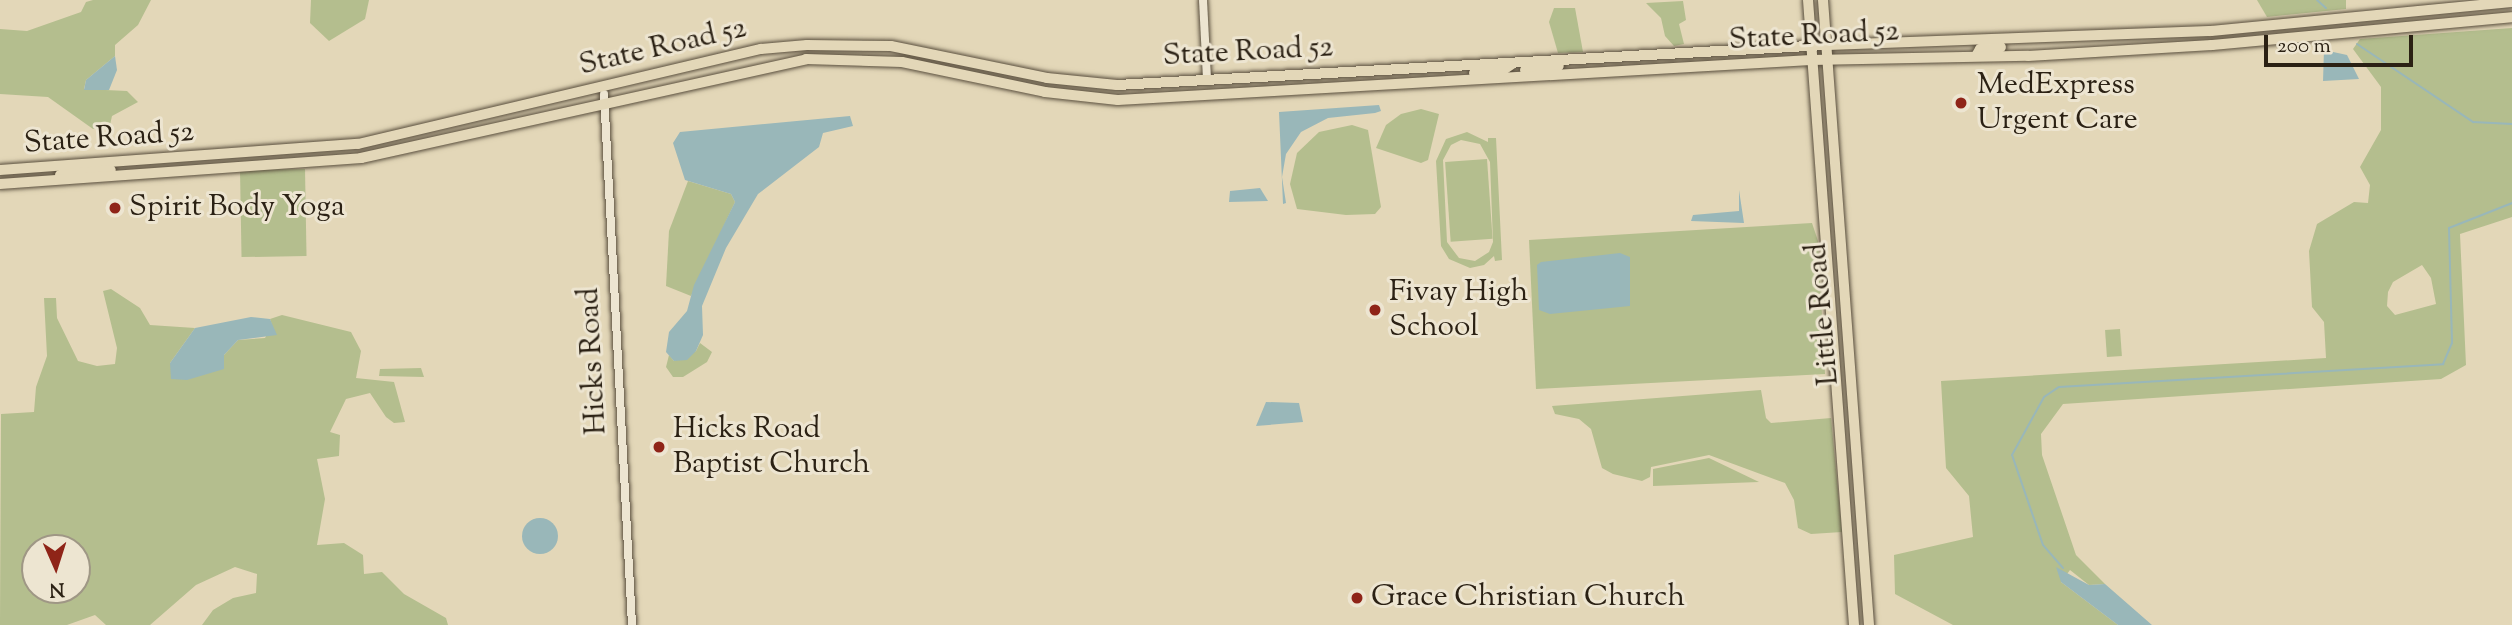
<!DOCTYPE html>
<style>
body{margin:0}
#map{position:relative;width:2512px;height:625px;overflow:hidden;background:#e3d7b8;font-family:"Sorts Mill Goudy",serif}
div>[style]{position:absolute}
[style*='--x']{left:calc(var(--x)*1px);top:calc(var(--y)*1px);width:calc(var(--w)*1px);rotate:calc(var(--a)*1deg)}
.green>*{inset:0;background:#b4be8e;transform-origin:0 0}
.water>*{inset:0;background:#99b7b9}
.round{border-radius:50%}
.stream>*{height:2px;margin:-1px;padding:0 1px;transform-origin:1px;border-radius:1px;background:#99b7b9}
.roads{filter:drop-shadow(0 0 2px #594e3d) drop-shadow(0 0 2px #594e3d)}
.tertiary>*{height:8px;margin:-4px;padding:0 4px;transform-origin:4px;border-radius:4px;background:#ede5d1}
.primary>*{height:10px;margin:-5px;padding:0 5px;transform-origin:5px;border-radius:5px;background:#e3d7b8}
.dots>*{width:19px;height:19px;translate:-50% -50%;box-sizing:border-box;border:4px solid #ede5d1;border-radius:50%}
span{translate:-50% -50%;white-space:nowrap;text-align:center;line-height:1.15;-webkit-text-stroke:6px #ede5d1;paint-order:stroke}
.street-label{font-size:30px;color:#2b2114}
.poi-label{font-size:30px;color:#2b2114}
.left{translate:0 -50%;text-align:left}
.north{position:absolute;left:21px;top:534px;width:70px;height:70px;box-sizing:border-box;background:#ede5d1;border:2px solid #9f9785;border-radius:50%;rotate:177deg;font-size:19px;font-weight:700;line-height:28px;text-align:center;color:#2b2114}
.north::after{content:'';display:block;margin:auto;width:24px;height:32px;background:#8f2418;clip-path:polygon(50% 0,100% 100%,50% 72%,0 100%)}
.scale{position:absolute;left:2264px;top:35px;width:149px;height:32px;box-sizing:border-box;border:4px solid #2b2114;border-top:0;padding-left:9px;font-size:21px;line-height:24px;white-space:nowrap;color:#2b2114;-webkit-text-stroke:5px #ede5d1;paint-order:stroke}
</style>
<div id="map">
<div class="green">
<div style="clip-path:polygon(93px 0,151px 0,138px 25px,115px 45px,115px 56px,86px 80px,84px 89px,127px 91px,138px 102px,112px 116px,110px 125px,93px 129px,48px 97px,0 94px,0 29px,27px 31px,81px 12px,86px 2px)"></div>
<div style="clip-path:polygon(311px 0,369px 0,365px 19px,329px 41px,310px 23px)"></div>
<div style="clip-path:polygon(2257px 0,2346px 0,2346px 9px,2267px 17px)"></div>
<div style="clip-path:polygon(1683px 1px,1686px 20px,1679px 24px,1684px 44px,1674px 46px,1665px 36px,1661px 18px,1646px 3px)"></div>
<div style="clip-path:polygon(1554px 8px,1575px 8px,1583px 52px,1558px 53px,1549px 22px)"></div>
<div style="clip-path:polygon(evenodd,2512px 28px,2512px 217px,2460px 234px,2466px 365px,2441px 379px,2063px 404px,2041px 434px,2042px 455px,2076px 555px,2105px 584px,2089px 585px,2070px 570px,2061px 582px,2118px 625px,1953px 625px,1895px 594px,1894px 555px,1973px 537px,1969px 496px,1946px 468px,1941px 381px,2326px 358px,2324px 322px,2312px 307px,2309px 251px,2317px 224px,2354px 202px,2368px 203px,2370px 185px,2360px 167px,2381px 130px,2381px 87px,2353px 49px,2360px 39px,2512px 28px,2422px 265px,2431px 278px,2436px 304px,2395px 315px,2387px 306px,2388px 292px,2393px 282px,2422px 265px)"></div>
<div style="clip-path:polygon(1421px 109px,1439px 114px,1428px 160px,1421px 163px,1376px 148px,1386px 125px,1401px 114px)"></div>
<div style="clip-path:polygon(1352px 125px,1368px 130px,1381px 207px,1375px 214px,1346px 215px,1297px 209px,1290px 184px,1297px 153px,1319px 132px)"></div>
<div style="clip-path:polygon(evenodd,1467px 132px,1488px 142px,1488px 138px,1496px 138px,1502px 260px,1495px 261px,1494px 256px,1484px 265px,1470px 268px,1449px 259px,1441px 246px,1436px 161px,1446px 139px,1467px 132px,1461px 140px,1480px 144px,1490px 162px,1493px 242px,1489px 252px,1475px 261px,1459px 258px,1447px 242px,1443px 160px,1451px 145px,1461px 140px)"></div>
<div style="left:1487px;top:159px;width:80px;height:42px;rotate:86deg"></div>
<div style="left:305px;top:169px;width:87px;height:65px;rotate:89deg"></div>
<div style="clip-path:polygon(688px 181px,731px 194px,735px 202px,691px 296px,666px 286px,669px 231px)"></div>
<div style="clip-path:polygon(1812px 223px,1818px 241px,1825px 374px,1536px 389px,1529px 240px)"></div>
<div style="clip-path:polygon(evenodd,111px 289px,140px 308px,150px 325px,195px 328px,170px 363px,224px 355px,238px 340px,265px 338px,272px 325px,270px 319px,282px 315px,351px 332px,361px 351px,356px 378px,394px 382px,405px 422px,394px 423px,386px 417px,370px 393px,346px 399px,330px 432px,340px 435px,339px 456px,317px 459px,325px 499px,317px 545px,344px 543px,363px 555px,364px 574px,382px 572px,404px 594px,446px 618px,448px 625px,202px 625px,213px 610px,233px 598px,256px 593px,257px 574px,235px 567px,196px 585px,150px 625px,106px 625px,95px 615px,67px 625px,0 625px,1px 414px,34px 412px,36px 387px,47px 356px,44px 298px,56px 298px,57px 318px,78px 361px,97px 366px,115px 364px,117px 348px,103px 291px,111px 289px,35px 548px,77px 548px,77px 590px,35px 590px,35px 548px)"></div>
<div style="left:2120px;top:329px;width:27px;height:15px;rotate:86deg"></div>
<div style="clip-path:polygon(700px 343px,712px 352px,707px 362px,683px 377px,673px 377px,666px 367px,669px 355px,674px 361px,696px 351px)"></div>
<div style="clip-path:polygon(421px 368px,424px 377px,379px 376px,380px 369px)"></div>
<div style="clip-path:polygon(1761px 390px,1766px 418px,1771px 423px,1831px 418px,1842px 532px,1811px 534px,1798px 528px,1794px 500px,1785px 483px,1709px 455px,1651px 467px,1650px 477px,1642px 481px,1613px 474px,1602px 468px,1591px 429px,1579px 419px,1555px 414px,1552px 406px)"></div>
<div style="clip-path:polygon(1709px 458px,1759px 482px,1653px 486px,1653px 469px)"></div>
</div>
<div class="water">
<div style="clip-path:polygon(2324px 50px,2347px 55px,2359px 79px,2323px 81px)"></div>
<div style="clip-path:polygon(115px 56px,117px 70px,109px 90px,84px 90px,86px 80px)"></div>
<div style="clip-path:polygon(1379px 105px,1381px 111px,1375px 113px,1328px 118px,1301px 132px,1286px 154px,1282px 177px,1286px 203px,1283px 204px,1279px 112px)"></div>
<div style="clip-path:polygon(850px 116px,853px 126px,823px 133px,819px 147px,758px 194px,726px 248px,702px 306px,703px 335px,696px 351px,687px 360px,674px 361px,666px 352px,669px 332px,687px 311px,694px 285px,735px 202px,731px 194px,685px 180px,673px 143px,680px 132px)"></div>
<div style="clip-path:polygon(1260px 188px,1268px 201px,1229px 202px,1230px 191px)"></div>
<div style="clip-path:polygon(1739px 190px,1744px 223px,1691px 221px,1693px 215px,1739px 211px)"></div>
<div style="clip-path:polygon(1620px 253px,1630px 257px,1630px 306px,1550px 314px,1539px 310px,1537px 265px,1541px 262px)"></div>
<div style="clip-path:polygon(251px 317px,270px 319px,277px 335px,238px 340px,224px 355px,224px 369px,187px 380px,171px 379px,170px 363px,195px 328px)"></div>
<div style="clip-path:polygon(1266px 402px,1299px 403px,1303px 422px,1256px 426px)"></div>
<div class="round" style="left:522px;top:518px;width:36px;height:36px"></div>
<div style="clip-path:polygon(2056px 567px,2089px 585px,2105px 584px,2152px 625px,2118px 625px,2061px 582px)"></div>
</div>
<div class="stream">
<div style="--x:2317;--y:0;--w:12;--a:42"></div>
<div style="--x:2357;--y:44;--w:140;--a:33.9"></div>
<div style="--x:2473;--y:122;--w:39;--a:3"></div>
<div style="--x:2063;--y:568;--w:30;--a:-131"></div>
<div style="--x:2043;--y:545;--w:95;--a:-109"></div>
<div style="--x:2012;--y:455;--w:66;--a:-61.1"></div>
<div style="--x:2044;--y:397;--w:18;--a:-34"></div>
<div style="--x:2059;--y:387;--w:385;--a:-3.4"></div>
<div style="--x:2443;--y:364;--w:23;--a:-67"></div>
<div style="--x:2452;--y:343;--w:115;--a:-91.5"></div>
<div style="--x:2449;--y:228;--w:68;--a:-21.6"></div>
</div>
<div class="roads">
<div class="tertiary">
<div style="--x:1203;--y:0;--w:80;--a:87.1"></div>
<div style="--x:604;--y:94;--w:532;--a:86.98"></div>
</div>
<div class="primary">
<div style="--x:1808;--y:0;--w:627;--a:85.79"></div>
<div style="--x:1823;--y:0;--w:627;--a:85.79"></div>
<div style="--x:1976;--y:56;--w:8;--a:-60"></div>
<div style="--x:1980;--y:49;--w:21;--a:-5"></div>
<div style="--x:1525;--y:70;--w:34;--a:-7"></div>
<div style="--x:1474;--y:73;--w:28;--a:-4"></div>
<div style="--x:1502;--y:71;--w:12;--a:-35"></div>
<div style="--x:0;--y:170;--w:359;--a:-4.2"></div>
<div style="--x:358;--y:144;--w:414;--a:-13.3"></div>
<div style="--x:761;--y:49;--w:46;--a:-5"></div>
<div style="--x:807;--y:45;--w:84;--a:0.7"></div>
<div style="--x:891;--y:46;--w:159;--a:11.6"></div>
<div style="--x:1047;--y:78;--w:70;--a:5.7"></div>
<div style="--x:1117;--y:85;--w:710;--a:-3.23"></div>
<div style="--x:1826;--y:45;--w:385;--a:-2.1"></div>
<div style="--x:2211;--y:31;--w:302;--a:-5.5"></div>
<div style="--x:60;--y:175;--w:51;--a:-5.6"></div>
<div style="--x:0;--y:184;--w:362;--a:-4.1"></div>
<div style="--x:361;--y:158;--w:456;--a:-12.5"></div>
<div style="--x:806;--y:59;--w:96;--a:1.8"></div>
<div style="--x:902;--y:62;--w:146;--a:11.8"></div>
<div style="--x:1045;--y:92;--w:73;--a:6.3"></div>
<div style="--x:1118;--y:100;--w:694;--a:-3.3"></div>
<div style="--x:1811;--y:60;--w:217;--a:-1.1"></div>
<div style="--x:2028;--y:56;--w:184;--a:-3.4"></div>
<div style="--x:2212;--y:45;--w:301;--a:-5.3"></div>
</div>
</div>
<div class="dots">
<div style="left:1961px;top:103px;background:#8f2418"></div>
<div style="left:115px;top:208px;background:#8f2418"></div>
<div style="left:1375px;top:310px;background:#8f2418"></div>
<div style="left:659px;top:447px;background:#8f2418"></div>
<div style="left:1357px;top:598px;background:#8f2418"></div>
</div>
<div class="street-label">
<span style="left:1814px;top:37px;rotate:-3deg">State Road 52</span>
<span style="left:663px;top:48px;rotate:-13deg">State Road 52</span>
<span style="left:1248px;top:53px;rotate:-3deg">State Road 52</span>
<span style="left:109px;top:139px;rotate:-4deg">State Road 52</span>
<span style="left:1824px;top:314px;rotate:-95deg">Little Road</span>
<span style="left:594px;top:361px;rotate:-93deg">Hicks Road</span>
</div>
<div class="poi-label">
<span class="left" style="left:1977px;top:103px">MedExpress<br>Urgent Care</span>
<span class="left" style="left:129px;top:208px">Spirit Body Yoga</span>
<span class="left" style="left:1389px;top:310px">Fivay High<br>School</span>
<span class="left" style="left:673px;top:447px">Hicks Road<br>Baptist Church</span>
<span class="left" style="left:1371px;top:598px">Grace Christian Church</span>
</div>
<div class="north">N</div>
<div class="scale">200 m</div>
</div>
